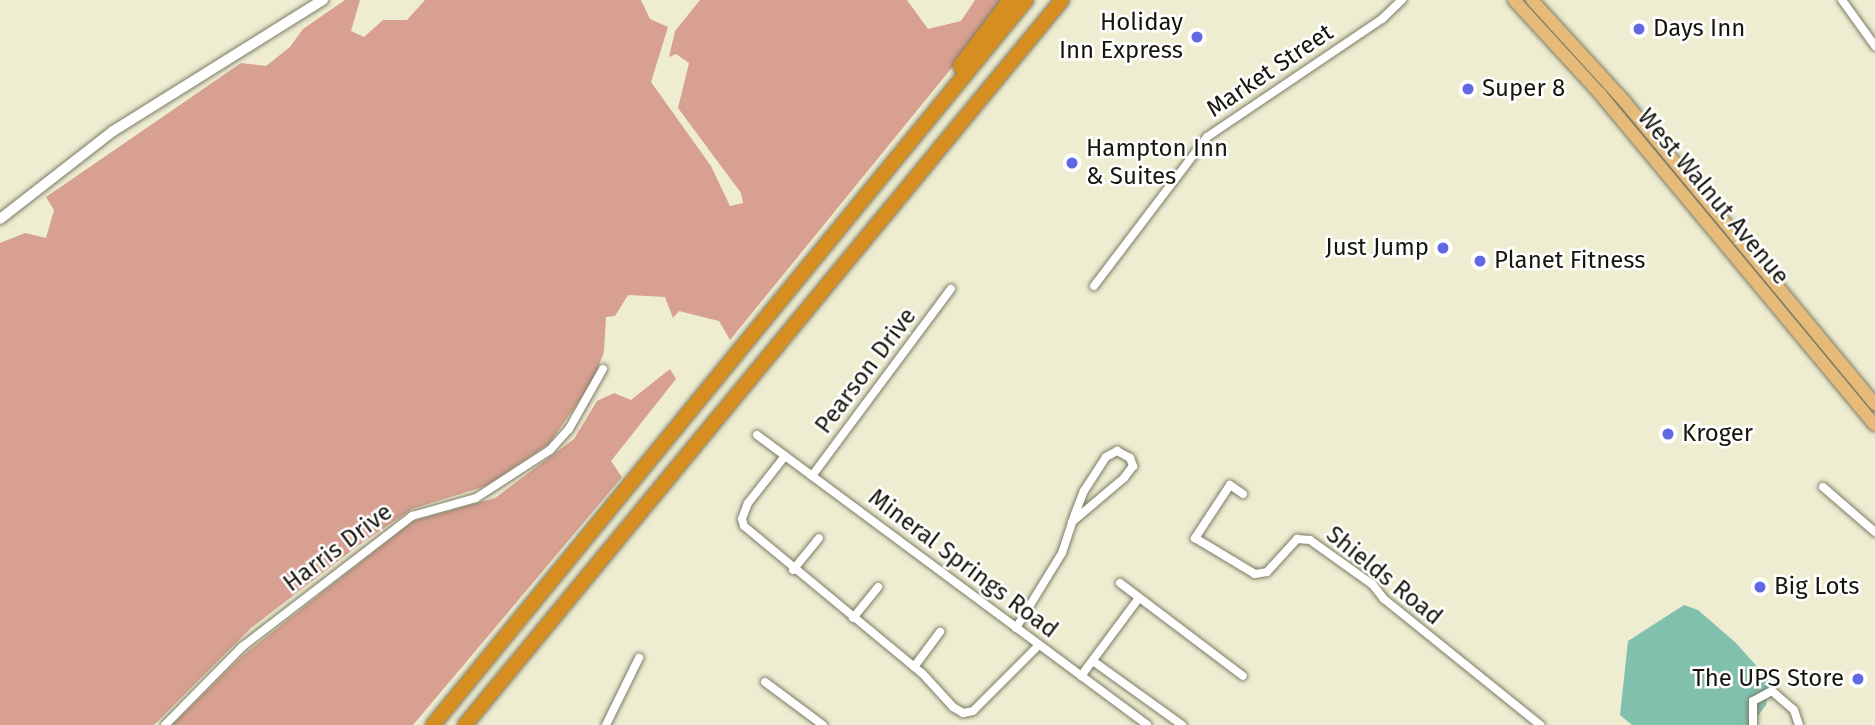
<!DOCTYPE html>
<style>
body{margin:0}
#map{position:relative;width:1875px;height:725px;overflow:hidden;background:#eeedd2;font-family:"Fira Sans",sans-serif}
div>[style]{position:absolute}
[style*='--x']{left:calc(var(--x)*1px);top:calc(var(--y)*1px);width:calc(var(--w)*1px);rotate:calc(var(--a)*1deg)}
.forest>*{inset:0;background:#d7a090}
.water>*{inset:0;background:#81c0ad}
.roads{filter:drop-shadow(0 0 2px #7c7b64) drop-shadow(0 0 2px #7c7b64)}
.minor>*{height:8px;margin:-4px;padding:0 4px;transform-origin:4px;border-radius:4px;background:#fff}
.tertiary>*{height:10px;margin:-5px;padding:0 5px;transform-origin:5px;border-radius:5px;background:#fff}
.primary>*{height:12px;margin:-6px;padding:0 6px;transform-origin:6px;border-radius:6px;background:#e6bb79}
.motorway>*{height:14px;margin:-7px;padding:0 7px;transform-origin:7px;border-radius:7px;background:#d68e20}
.dots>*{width:19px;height:19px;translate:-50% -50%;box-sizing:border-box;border:4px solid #fff;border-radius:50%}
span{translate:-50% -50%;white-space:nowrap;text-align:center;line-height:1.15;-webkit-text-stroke:5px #fff;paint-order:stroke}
.poi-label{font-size:24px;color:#17160d}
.right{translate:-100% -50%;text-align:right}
.left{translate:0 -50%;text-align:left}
.street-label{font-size:24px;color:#17160d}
</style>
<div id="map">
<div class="forest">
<div style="clip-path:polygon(345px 0,360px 0,351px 31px,364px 37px,383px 20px,407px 20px,425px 0,641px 0,650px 19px,668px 27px,651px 82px,711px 166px,730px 206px,743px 203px,741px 193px,678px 108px,689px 63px,676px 54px,669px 57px,675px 31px,700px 0,907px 0,928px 29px,961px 21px,975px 0,1007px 0,730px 340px,719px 321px,679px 311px,673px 318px,665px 297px,628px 295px,615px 316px,606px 317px,604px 352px,593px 381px,549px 444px,486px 486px,412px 509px,359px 545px,251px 628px,154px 725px,0 725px,0 243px,25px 233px,46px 238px,54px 210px,46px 197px,241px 63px,266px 66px,290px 47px,303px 29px)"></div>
<div style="clip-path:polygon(670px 369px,676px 379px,611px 461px,622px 477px,413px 725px,172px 725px,242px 656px,413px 521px,495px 498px,574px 439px,597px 401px,614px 393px,631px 400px)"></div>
</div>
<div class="water">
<div style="clip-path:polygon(1684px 605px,1698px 610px,1736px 643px,1769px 680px,1766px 705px,1751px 725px,1632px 725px,1620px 715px,1628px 641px)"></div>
</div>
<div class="roads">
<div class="minor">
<div style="--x:1842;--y:0;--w:57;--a:54.3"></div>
<div style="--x:1094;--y:286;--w:187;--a:-52.8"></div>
<div style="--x:1207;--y:137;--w:211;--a:-34"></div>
<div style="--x:1382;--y:19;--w:28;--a:-44"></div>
<div style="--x:757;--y:435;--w:486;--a:36.6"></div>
<div style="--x:785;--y:456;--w:60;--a:128.2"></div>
<div style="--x:748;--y:503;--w:17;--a:111"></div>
<div style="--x:742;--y:519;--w:7;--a:74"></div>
<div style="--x:744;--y:526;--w:231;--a:39.6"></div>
<div style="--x:922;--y:673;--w:46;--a:47.6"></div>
<div style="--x:953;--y:707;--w:12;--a:31"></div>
<div style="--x:963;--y:713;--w:10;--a:-11"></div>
<div style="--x:973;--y:711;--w:93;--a:-45"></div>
<div style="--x:812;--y:476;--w:233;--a:-53.4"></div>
<div style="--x:1823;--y:487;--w:69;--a:40.9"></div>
<div style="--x:1243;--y:494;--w:16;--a:-145"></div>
<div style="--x:1230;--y:485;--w:64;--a:123.4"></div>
<div style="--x:1195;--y:538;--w:70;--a:31"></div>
<div style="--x:1255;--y:574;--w:12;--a:-9"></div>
<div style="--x:1267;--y:572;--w:45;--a:-47.7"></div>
<div style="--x:1297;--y:539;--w:13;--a:4"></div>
<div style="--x:1310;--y:540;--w:77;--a:35.5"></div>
<div style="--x:1373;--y:585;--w:18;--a:52"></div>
<div style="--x:1384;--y:599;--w:201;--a:38.9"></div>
<div style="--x:793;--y:570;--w:41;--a:-50.9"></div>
<div style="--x:1120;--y:583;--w:154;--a:37.1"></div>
<div style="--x:853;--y:618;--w:40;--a:-51"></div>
<div style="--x:1016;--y:628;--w:88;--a:-58.5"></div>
<div style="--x:1062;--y:553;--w:41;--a:-71.6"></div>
<div style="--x:1075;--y:514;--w:25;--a:-69"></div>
<div style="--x:1084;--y:491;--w:40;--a:-57.1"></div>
<div style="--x:1106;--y:457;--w:13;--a:-29"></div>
<div style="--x:1117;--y:451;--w:15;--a:28"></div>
<div style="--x:1130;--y:458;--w:9;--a:69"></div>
<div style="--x:1133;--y:466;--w:15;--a:127"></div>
<div style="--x:1124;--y:478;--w:68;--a:139.8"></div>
<div style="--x:1093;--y:661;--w:110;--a:35.7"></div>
<div style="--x:914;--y:667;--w:44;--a:-53.4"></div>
<div style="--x:1081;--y:676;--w:97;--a:-53.4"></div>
<div style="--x:765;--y:682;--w:72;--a:36.6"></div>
<div style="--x:165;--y:725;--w:110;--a:-45.4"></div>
<div style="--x:242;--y:647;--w:215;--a:-37.6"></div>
<div style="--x:412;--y:516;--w:66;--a:-15.7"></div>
<div style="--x:476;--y:498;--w:88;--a:-33"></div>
<div style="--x:550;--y:450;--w:28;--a:-48"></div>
<div style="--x:569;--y:429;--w:69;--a:-60.5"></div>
<div style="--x:606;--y:725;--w:75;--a:-63.8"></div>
<div style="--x:1753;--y:725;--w:24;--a:-90"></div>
<div style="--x:1753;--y:701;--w:21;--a:-28"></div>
<div style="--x:1772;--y:691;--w:29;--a:41"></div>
<div style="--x:1794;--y:710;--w:16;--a:72"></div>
</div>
<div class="tertiary">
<div style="--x:0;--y:219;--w:143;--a:-37.9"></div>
<div style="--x:113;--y:131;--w:248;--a:-32"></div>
</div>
<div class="primary">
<div style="--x:1514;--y:0;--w:127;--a:47.5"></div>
<div style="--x:1600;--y:94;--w:430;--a:50.3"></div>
<div style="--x:1532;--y:0;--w:138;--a:47.6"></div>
<div style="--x:1625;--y:102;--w:392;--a:50.4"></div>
</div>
<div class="motorway">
<div style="--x:960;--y:66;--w:83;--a:-52.9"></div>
<div style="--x:433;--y:725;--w:937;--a:-50.72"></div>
<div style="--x:465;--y:725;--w:939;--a:-50.53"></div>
</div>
</div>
<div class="dots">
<div style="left:1639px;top:29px;background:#6169e2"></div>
<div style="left:1197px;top:37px;background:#6169e2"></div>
<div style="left:1468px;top:89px;background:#6169e2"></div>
<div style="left:1072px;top:163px;background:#6169e2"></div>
<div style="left:1443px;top:248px;background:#6169e2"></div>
<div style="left:1480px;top:261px;background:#6169e2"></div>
<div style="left:1668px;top:434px;background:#6169e2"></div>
<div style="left:1760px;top:587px;background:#6169e2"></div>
<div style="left:1858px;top:679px;background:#6169e2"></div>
</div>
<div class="poi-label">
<span class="right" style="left:1183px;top:37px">Holiday<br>Inn Express</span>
<span class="left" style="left:1653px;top:29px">Days Inn</span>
<span class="left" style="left:1482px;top:89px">Super 8</span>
<span class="left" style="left:1086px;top:163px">Hampton Inn<br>&amp; Suites</span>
<span class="right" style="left:1429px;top:248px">Just Jump</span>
<span class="left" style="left:1494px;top:261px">Planet Fitness</span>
<span class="left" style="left:1682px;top:434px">Kroger</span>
<span class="left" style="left:1774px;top:587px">Big Lots</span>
<span class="right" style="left:1844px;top:679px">The UPS Store</span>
</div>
<div class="street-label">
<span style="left:1270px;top:71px;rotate:-34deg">Market Street</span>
<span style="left:1713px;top:197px;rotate:50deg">West Walnut Avenue</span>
<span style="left:866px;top:371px;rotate:-53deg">Pearson Drive</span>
<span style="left:338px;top:548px;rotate:-37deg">Harris Drive</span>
<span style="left:963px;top:564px;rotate:37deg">Mineral Springs Road</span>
<span style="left:1384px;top:576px;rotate:39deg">Shields Road</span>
</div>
</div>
